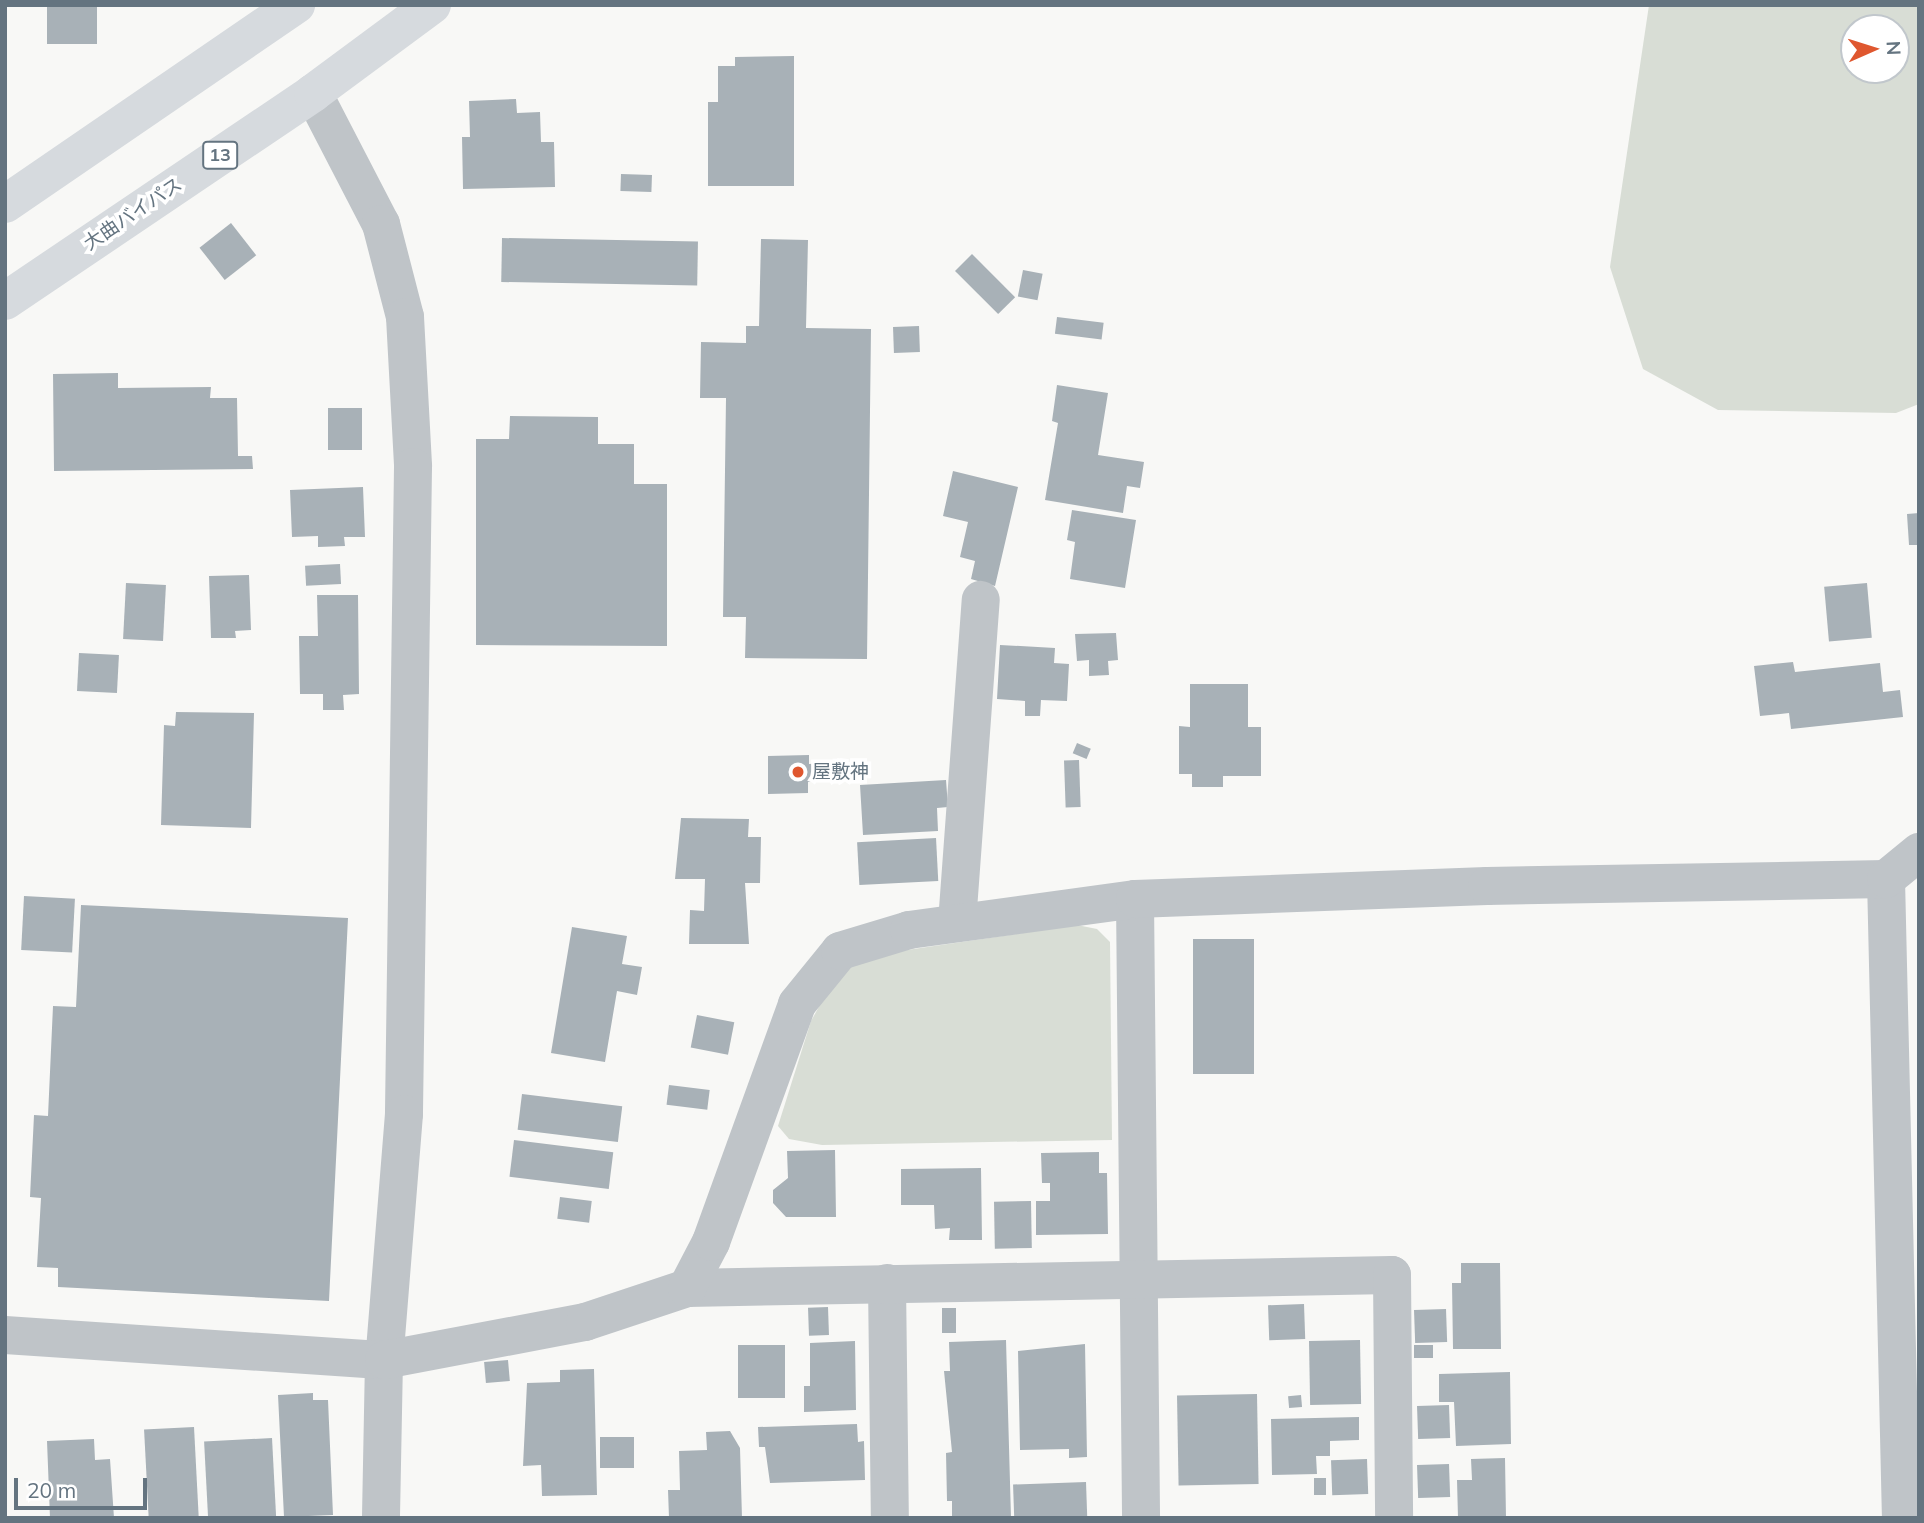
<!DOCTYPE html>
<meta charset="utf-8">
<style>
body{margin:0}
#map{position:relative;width:1924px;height:1523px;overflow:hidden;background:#f8f8f6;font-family:Mulish,"Noto Sans JP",sans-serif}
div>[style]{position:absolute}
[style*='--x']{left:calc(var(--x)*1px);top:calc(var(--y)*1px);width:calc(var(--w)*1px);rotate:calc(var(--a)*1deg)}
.green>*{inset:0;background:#d8ddd5}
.building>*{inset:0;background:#a8b1b7;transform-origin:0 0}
.minor>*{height:38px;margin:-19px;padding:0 19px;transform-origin:19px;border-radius:19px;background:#bfc4c8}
.highway>*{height:38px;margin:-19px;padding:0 19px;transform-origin:19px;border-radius:19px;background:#d6dade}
.dots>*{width:19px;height:19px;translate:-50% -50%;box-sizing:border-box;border:4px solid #fff;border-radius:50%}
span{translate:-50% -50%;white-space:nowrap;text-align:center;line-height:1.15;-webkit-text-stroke:7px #fff;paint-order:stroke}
.shield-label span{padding:2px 5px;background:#fff;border:2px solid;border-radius:5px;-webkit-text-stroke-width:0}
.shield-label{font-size:18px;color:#647480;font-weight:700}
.street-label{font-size:19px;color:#647480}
.poi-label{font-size:19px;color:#647480}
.left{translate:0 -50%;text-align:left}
.frame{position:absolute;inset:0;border:7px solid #647480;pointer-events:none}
.north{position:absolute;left:1840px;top:14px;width:70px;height:70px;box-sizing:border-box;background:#fff;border:2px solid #c1c7cc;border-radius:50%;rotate:87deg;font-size:19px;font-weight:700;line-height:28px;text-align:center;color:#647480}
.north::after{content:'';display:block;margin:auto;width:24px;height:32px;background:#df572f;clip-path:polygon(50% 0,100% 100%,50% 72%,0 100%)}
.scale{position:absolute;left:14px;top:1478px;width:133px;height:32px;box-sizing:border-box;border:4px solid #647480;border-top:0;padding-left:9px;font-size:21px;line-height:24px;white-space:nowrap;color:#647480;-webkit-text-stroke:5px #fff;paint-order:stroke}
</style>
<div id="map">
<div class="green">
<div style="clip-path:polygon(evenodd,1649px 5px,1919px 5px,1919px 404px,1896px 413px,1718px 410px,1643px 369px,1610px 267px,1649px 5px,1854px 28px,1896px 28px,1896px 70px,1854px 70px,1854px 28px)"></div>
<div style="clip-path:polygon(1077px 925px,1097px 929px,1110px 942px,1112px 1140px,822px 1145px,789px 1139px,778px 1126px,811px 1021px,839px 971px,859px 957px)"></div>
</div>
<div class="building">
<div style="left:47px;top:5px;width:50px;height:39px"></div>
<div style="clip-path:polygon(794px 56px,794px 186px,708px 186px,708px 102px,718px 102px,718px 66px,735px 66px,735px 57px)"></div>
<div style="clip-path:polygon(516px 99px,517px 113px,540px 112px,541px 142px,554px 142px,555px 187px,463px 189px,462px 137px,470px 137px,469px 101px)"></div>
<div style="left:621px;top:174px;width:31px;height:17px;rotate:2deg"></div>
<div style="left:231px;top:223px;width:41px;height:40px;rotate:52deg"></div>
<div style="left:502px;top:238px;width:196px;height:44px;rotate:1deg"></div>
<div style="clip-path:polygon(761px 239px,808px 240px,806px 328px,871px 329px,867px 659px,745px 658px,746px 617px,723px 617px,726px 398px,700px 398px,701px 342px,746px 343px,746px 326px,759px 326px)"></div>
<div style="left:972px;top:254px;width:61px;height:24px;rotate:45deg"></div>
<div style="left:1023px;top:270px;width:20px;height:27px;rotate:11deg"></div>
<div style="left:1057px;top:317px;width:47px;height:17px;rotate:7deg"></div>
<div style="left:919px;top:326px;width:26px;height:26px;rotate:88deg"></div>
<div style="clip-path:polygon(118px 373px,118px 388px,211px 387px,210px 398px,237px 398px,238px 456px,252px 456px,253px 469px,54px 471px,53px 374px)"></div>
<div style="clip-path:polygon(1057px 385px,1108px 393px,1098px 455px,1144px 462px,1140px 488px,1127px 486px,1123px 513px,1045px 500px,1058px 423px,1052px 421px)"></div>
<div style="left:328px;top:408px;width:34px;height:42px"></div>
<div style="clip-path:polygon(510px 416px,598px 417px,598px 444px,634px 444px,634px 484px,667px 484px,667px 646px,476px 645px,476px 439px,509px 439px)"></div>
<div style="clip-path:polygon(953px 471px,1018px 487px,995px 586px,971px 579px,975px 561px,960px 557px,968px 522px,943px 516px)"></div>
<div style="clip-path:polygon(363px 487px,365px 537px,344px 537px,345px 546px,318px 547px,318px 536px,292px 537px,290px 490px)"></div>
<div style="clip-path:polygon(1072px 510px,1136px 520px,1125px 588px,1070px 579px,1075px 542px,1067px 540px)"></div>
<div style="clip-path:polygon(1919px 513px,1919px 545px,1909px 545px,1907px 514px)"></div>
<div style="left:340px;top:564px;width:20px;height:35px;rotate:87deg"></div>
<div style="clip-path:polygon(249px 575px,251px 630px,235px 631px,236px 638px,211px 638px,209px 576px)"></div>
<div style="left:126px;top:583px;width:40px;height:56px;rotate:3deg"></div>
<div style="left:1867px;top:583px;width:55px;height:43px;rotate:85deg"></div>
<div style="clip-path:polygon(317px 595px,358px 595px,359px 694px,343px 695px,344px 710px,323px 710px,323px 694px,300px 694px,299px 636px,318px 636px)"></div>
<div style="clip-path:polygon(1116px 633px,1118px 660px,1108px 661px,1109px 675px,1089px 676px,1089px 660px,1077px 661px,1075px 634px)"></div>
<div style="clip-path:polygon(1000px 645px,1055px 648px,1054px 663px,1069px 664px,1067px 701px,1041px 700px,1040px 716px,1025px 716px,1025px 701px,997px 699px)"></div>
<div style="left:79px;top:653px;width:40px;height:38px;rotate:3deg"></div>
<div style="clip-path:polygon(1793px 662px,1795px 672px,1880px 663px,1883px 692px,1900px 690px,1903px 717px,1791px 729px,1789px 713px,1760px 716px,1754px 666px)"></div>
<div style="clip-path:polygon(1190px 684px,1248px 684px,1248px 727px,1261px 727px,1261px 776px,1223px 776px,1223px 787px,1192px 787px,1192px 774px,1179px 774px,1179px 726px,1190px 727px)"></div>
<div style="clip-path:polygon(176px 712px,254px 713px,251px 828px,161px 825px,164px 725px,175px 726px)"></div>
<div style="left:1077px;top:743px;width:15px;height:11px;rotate:23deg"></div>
<div style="clip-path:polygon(809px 755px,809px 764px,828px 763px,828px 781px,808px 782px,808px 793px,768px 794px,768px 756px)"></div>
<div style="left:1079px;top:760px;width:47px;height:15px;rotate:88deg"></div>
<div style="clip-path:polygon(946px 780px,948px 807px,937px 808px,938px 831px,863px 835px,860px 785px)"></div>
<div style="clip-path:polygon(681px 818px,749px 819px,748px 837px,761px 837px,760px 883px,745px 883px,749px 944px,689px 944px,690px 910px,704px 911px,705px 879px,675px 879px)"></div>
<div style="left:936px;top:838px;width:43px;height:79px;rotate:87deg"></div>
<div style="left:24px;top:896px;width:51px;height:54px;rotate:3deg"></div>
<div style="clip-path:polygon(81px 905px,348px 918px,329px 1301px,58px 1287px,58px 1268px,37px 1267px,41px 1198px,30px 1197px,34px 1115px,48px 1116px,53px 1006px,76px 1007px)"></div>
<div style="clip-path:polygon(572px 927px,627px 936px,622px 964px,642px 967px,637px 995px,617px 991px,605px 1062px,551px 1053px)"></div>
<div style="left:1254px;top:939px;width:135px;height:61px;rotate:90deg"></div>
<div style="left:697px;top:1015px;width:38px;height:33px;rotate:11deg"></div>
<div style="left:669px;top:1085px;width:41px;height:20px;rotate:7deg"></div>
<div style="left:522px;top:1094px;width:101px;height:36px;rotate:7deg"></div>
<div style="left:514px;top:1140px;width:100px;height:37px;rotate:7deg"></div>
<div style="clip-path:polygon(835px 1150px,836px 1217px,786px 1217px,773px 1203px,773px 1190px,788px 1178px,787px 1151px)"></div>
<div style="clip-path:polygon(1099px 1152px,1099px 1173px,1107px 1173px,1108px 1234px,1036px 1235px,1036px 1201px,1050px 1201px,1050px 1183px,1042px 1183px,1041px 1153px)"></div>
<div style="clip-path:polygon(981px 1168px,982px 1240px,949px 1240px,950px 1228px,935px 1229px,934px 1205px,901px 1205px,901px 1169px)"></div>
<div style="left:560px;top:1197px;width:32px;height:22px;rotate:7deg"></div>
<div style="left:1031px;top:1201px;width:47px;height:37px;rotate:89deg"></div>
<div style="clip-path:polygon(1461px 1263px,1500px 1263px,1501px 1349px,1453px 1349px,1452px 1283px,1461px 1283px)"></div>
<div style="left:1304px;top:1304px;width:35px;height:36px;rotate:88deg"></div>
<div style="left:828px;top:1307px;width:28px;height:20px;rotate:88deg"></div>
<div style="left:942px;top:1308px;width:14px;height:25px"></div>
<div style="left:1446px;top:1309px;width:33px;height:32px;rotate:88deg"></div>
<div style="clip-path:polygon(1006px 1340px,1011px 1518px,952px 1518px,952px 1501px,947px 1501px,946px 1453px,952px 1452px,944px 1371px,950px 1371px,949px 1342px)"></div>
<div style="left:1360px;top:1340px;width:64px;height:51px;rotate:89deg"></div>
<div style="clip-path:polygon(855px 1341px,856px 1410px,804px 1412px,804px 1386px,810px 1386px,810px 1343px)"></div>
<div style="clip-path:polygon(1085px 1344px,1087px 1457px,1069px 1458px,1069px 1449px,1020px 1450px,1018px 1351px)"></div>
<div style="left:738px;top:1345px;width:47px;height:53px"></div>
<div style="left:1433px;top:1345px;width:13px;height:19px;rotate:90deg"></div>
<div style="left:508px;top:1360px;width:21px;height:24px;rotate:85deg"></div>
<div style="clip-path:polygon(594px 1369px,597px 1495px,542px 1496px,541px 1465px,523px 1466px,527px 1383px,560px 1382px,560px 1370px)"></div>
<div style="clip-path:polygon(1510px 1372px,1511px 1444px,1456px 1446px,1454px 1402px,1439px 1402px,1439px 1374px)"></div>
<div style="clip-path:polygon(313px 1393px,313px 1400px,328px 1400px,333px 1515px,284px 1517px,278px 1395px)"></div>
<div style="left:1257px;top:1394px;width:90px;height:80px;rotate:89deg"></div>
<div style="left:1301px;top:1395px;width:12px;height:13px;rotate:85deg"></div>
<div style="left:1449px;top:1405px;width:33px;height:32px;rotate:88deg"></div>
<div style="clip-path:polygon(1359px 1417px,1359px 1440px,1330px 1441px,1330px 1456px,1316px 1456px,1317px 1474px,1272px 1475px,1271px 1419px)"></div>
<div style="clip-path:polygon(857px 1424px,858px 1442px,864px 1441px,865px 1480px,770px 1483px,765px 1447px,759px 1447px,758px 1427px)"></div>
<div style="left:194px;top:1427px;width:91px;height:50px;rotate:87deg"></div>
<div style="clip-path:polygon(730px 1431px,740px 1448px,742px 1518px,669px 1518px,668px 1490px,680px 1490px,679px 1451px,707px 1450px,706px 1432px)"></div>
<div style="left:634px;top:1437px;width:31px;height:34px;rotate:90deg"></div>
<div style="left:272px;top:1438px;width:80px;height:68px;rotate:87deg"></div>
<div style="clip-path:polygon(94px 1439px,95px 1460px,110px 1459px,114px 1518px,50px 1518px,47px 1441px)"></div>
<div style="clip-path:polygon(1505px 1458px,1506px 1518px,1458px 1518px,1457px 1480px,1472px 1480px,1471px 1459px)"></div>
<div style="left:1367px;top:1459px;width:35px;height:36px;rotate:88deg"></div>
<div style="left:1449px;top:1464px;width:33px;height:32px;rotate:88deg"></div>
<div style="left:1314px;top:1478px;width:12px;height:17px"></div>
<div style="left:1086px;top:1482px;width:36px;height:73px;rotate:88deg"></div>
</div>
<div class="minor">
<div style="--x:313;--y:93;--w:148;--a:62.6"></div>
<div style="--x:381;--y:224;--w:96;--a:75.5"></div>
<div style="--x:405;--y:317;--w:150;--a:86.9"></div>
<div style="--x:413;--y:467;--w:647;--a:90.8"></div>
<div style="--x:404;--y:1114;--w:247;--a:94.6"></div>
<div style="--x:384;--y:1360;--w:158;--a:91.1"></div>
<div style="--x:1886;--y:879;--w:639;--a:88.66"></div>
<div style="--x:1135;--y:899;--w:619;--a:89.44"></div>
<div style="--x:957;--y:923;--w:324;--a:-85.8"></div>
<div style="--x:887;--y:1283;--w:235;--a:89.3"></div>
<div style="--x:687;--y:1288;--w:705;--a:-1.06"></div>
<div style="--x:1392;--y:1275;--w:243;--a:89.5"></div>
<div style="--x:5;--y:1335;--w:380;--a:3.8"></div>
<div style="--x:384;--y:1360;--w:205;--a:-10.7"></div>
<div style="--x:585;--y:1322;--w:108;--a:-18.4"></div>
<div style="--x:687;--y:1288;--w:52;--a:-62.4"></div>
<div style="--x:711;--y:1242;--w:253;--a:-70.1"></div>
<div style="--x:797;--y:1004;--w:68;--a:-50.9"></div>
<div style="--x:840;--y:951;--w:72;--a:-16.9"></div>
<div style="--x:909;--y:930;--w:228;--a:-7.8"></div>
<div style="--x:1135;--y:899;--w:352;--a:-2.1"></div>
<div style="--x:1487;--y:886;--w:399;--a:-1"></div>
<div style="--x:1886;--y:879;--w:43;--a:-39.3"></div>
</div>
<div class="highway">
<div style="--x:5;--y:204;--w:353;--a:-34.4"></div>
<div style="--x:5;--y:301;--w:372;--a:-34"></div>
<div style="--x:313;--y:93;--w:148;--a:-36.5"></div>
</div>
<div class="dots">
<div style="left:798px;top:772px;background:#df572f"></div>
</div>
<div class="shield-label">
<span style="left:220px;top:155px">13</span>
</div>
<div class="street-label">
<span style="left:133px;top:214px;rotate:-34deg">大曲バイパス</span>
</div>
<div class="poi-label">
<span class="left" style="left:812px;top:772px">屋敷神</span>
</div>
<div class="frame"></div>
<div class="north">N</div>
<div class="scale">20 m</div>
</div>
